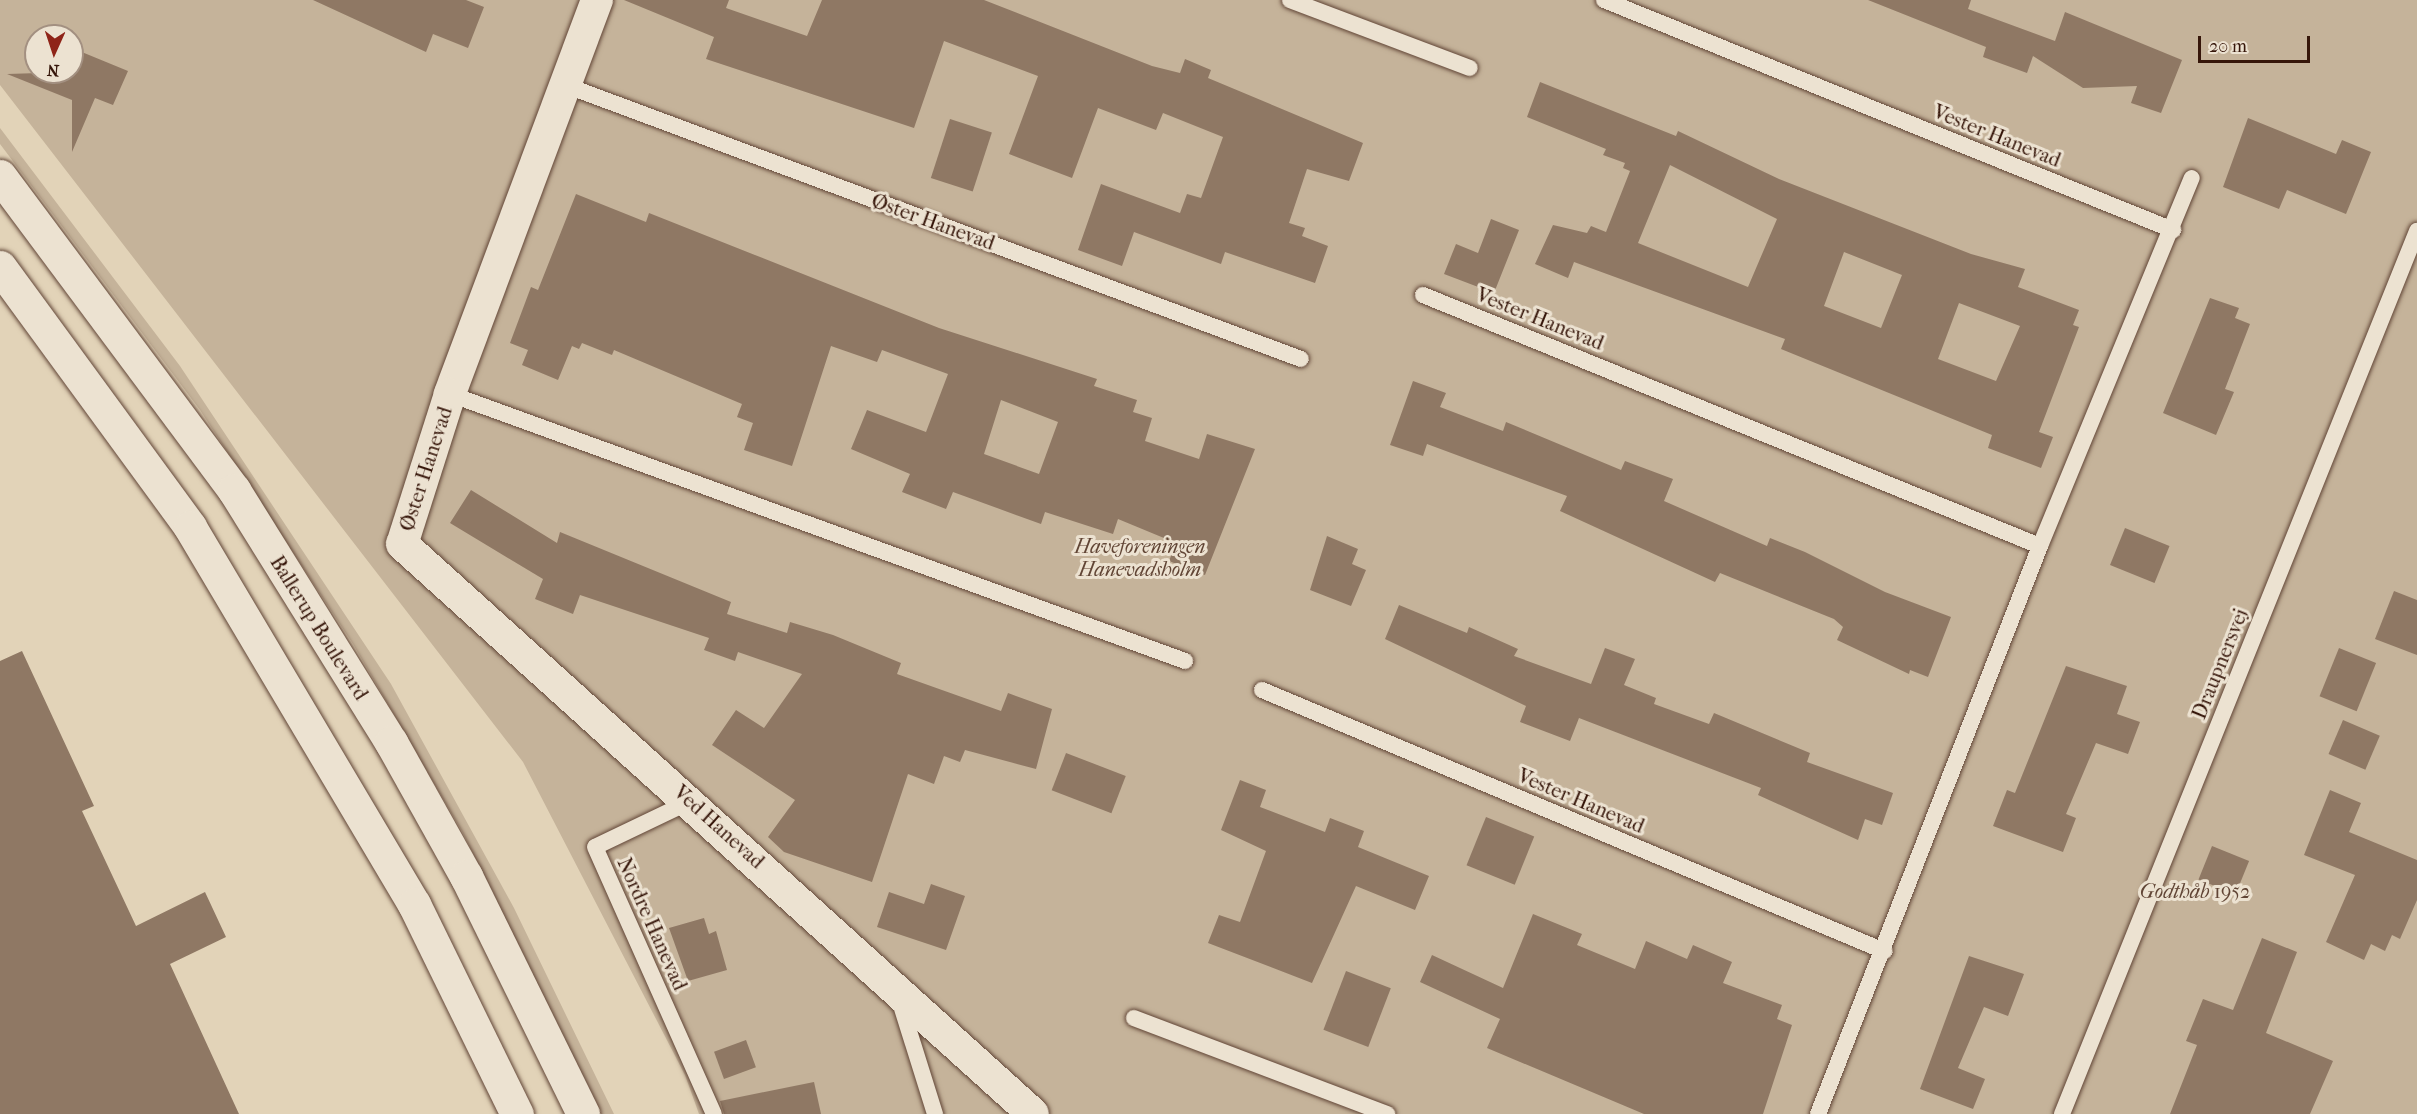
<!DOCTYPE html>
<meta charset="utf-8">
<style>
body{margin:0}
#map{position:relative;width:2417px;height:1114px;overflow:hidden;background:#e2d3b8;font-family:"IM FELL French Canon",serif}
div>[style]{position:absolute}
[style*='--x']{left:calc(var(--x)*1px);top:calc(var(--y)*1px);width:calc(var(--w)*1px);rotate:calc(var(--a)*1deg)}
.green>*{inset:0;background:#c5b39a}
.building>*{inset:0;background:#8f7864;transform-origin:0 0}
.roads{filter:drop-shadow(0 0 2px #614536) drop-shadow(0 0 2px #614536)}
.service>*{height:16px;margin:-8px;padding:0 8px;transform-origin:8px;border-radius:8px;background:#ece2d1}
.minor>*{height:32px;margin:-16px;padding:0 16px;transform-origin:16px;border-radius:16px;background:#ece2d1}
.tertiary>*{height:33px;margin:-16.5px;padding:0 16.5px;transform-origin:16.5px;border-radius:16.5px;background:#ece2d1}
span{translate:-50% -50%;white-space:nowrap;text-align:center;line-height:1.15;-webkit-text-stroke:6px #ece2d1;paint-order:stroke}
.street-label{font-size:20px;color:#36160a}
.park-label{font-size:20px;color:#614535;font-style:italic}
.north{position:absolute;left:24px;top:24px;width:60px;height:60px;box-sizing:border-box;background:#ece2d1;border:2px solid #a39081;border-radius:50%;rotate:183deg;font-size:16px;font-weight:700;line-height:24px;text-align:center;color:#36160a}
.north::after{content:'';display:block;margin:auto;width:21px;height:27px;background:#8f2418;clip-path:polygon(50% 0,100% 100%,50% 72%,0 100%)}
.scale{position:absolute;left:2198px;top:36px;width:112px;height:27px;box-sizing:border-box;border:3px solid #36160a;border-top:0;padding-left:8px;font-size:18px;line-height:21px;white-space:nowrap;color:#36160a;-webkit-text-stroke:4px #ece2d1;paint-order:stroke}
</style>
<div id="map">
<div class="green">
<div style="clip-path:polygon(evenodd,0 0,2417px 0,2417px 1114px,699px 1114px,685px 1075px,523px 762px,0 85px,0 0,36px 36px,72px 36px,72px 72px,36px 72px,36px 36px)"></div>
<div style="clip-path:polygon(0 128px,180px 366px,391px 684px,514px 908px,614px 1114px,601px 1114px,463px 833px,353px 644px,200px 410px,0 144px)"></div>
</div>
<div class="building">
<div style="clip-path:polygon(313px 0,466px 0,484px 7px,468px 48px,433px 34px,426px 52px)"></div>
<div style="clip-path:polygon(624px 0,729px 0,726px 8px,807px 36px,822px 0,984px 0,1152px 66px,1180px 73px,1185px 59px,1211px 70px,1208px 78px,1363px 143px,1349px 181px,1307px 169px,1289px 223px,1305px 228px,1302px 236px,1328px 246px,1315px 283px,1225px 252px,1221px 264px,1134px 232px,1122px 266px,1078px 250px,1101px 184px,1180px 213px,1187px 194px,1201px 198px,1223px 137px,1163px 113px,1156px 130px,1098px 108px,1072px 178px,1009px 154px,1038px 76px,944px 41px,914px 128px,706px 59px,714px 37px)"></div>
<div style="clip-path:polygon(1868px 0,1971px 0,1968px 9px,2055px 41px,2065px 12px,2182px 60px,2161px 113px,2131px 103px,2137px 86px,2083px 88px,2033px 56px,2027px 73px,1983px 57px,1986px 47px)"></div>
<div style="clip-path:polygon(72px 48px,128px 71px,113px 105px,95px 98px,72px 152px,72px 100px,7px 74px,72px 72px)"></div>
<div style="clip-path:polygon(evenodd,1540px 82px,1676px 136px,1678px 131px,1779px 179px,1971px 254px,2025px 269px,2018px 287px,2079px 310px,2073px 325px,2079px 327px,2039px 432px,2053px 437px,2041px 468px,1988px 448px,1992px 435px,1781px 349px,1785px 339px,1574px 262px,1568px 278px,1535px 264px,1553px 225px,1587px 233px,1591px 226px,1606px 232px,1630px 171px,1623px 168px,1625px 163px,1603px 155px,1606px 149px,1527px 117px,1540px 82px,1670px 165px,1777px 219px,1748px 287px,1638px 243px,1670px 165px,1540px 82px,1844px 252px,1902px 275px,1881px 328px,1824px 306px,1844px 252px,1540px 82px,1959px 303px,2020px 326px,1996px 381px,1938px 359px,1959px 303px)"></div>
<div style="clip-path:polygon(2248px 118px,2336px 154px,2342px 140px,2371px 152px,2346px 214px,2287px 190px,2279px 209px,2223px 187px)"></div>
<div style="left:950px;top:119px;width:44px;height:62px;rotate:18deg"></div>
<div style="clip-path:polygon(evenodd,576px 194px,646px 222px,649px 213px,939px 328px,1097px 379px,1094px 386px,1137px 400px,1133px 412px,1152px 418px,1145px 441px,1199px 459px,1207px 434px,1255px 449px,1205px 575px,1169px 561px,1176px 543px,1118px 519px,1113px 534px,1045px 512px,1041px 524px,953px 492px,946px 509px,902px 492px,910px 474px,851px 449px,867px 410px,926px 432px,948px 374px,882px 350px,877px 362px,831px 346px,792px 466px,744px 450px,753px 423px,737px 417px,742px 404px,614px 350px,612px 355px,582px 343px,579px 349px,572px 346px,558px 380px,522px 365px,528px 350px,510px 343px,531px 287px,538px 290px,576px 194px,1001px 400px,1058px 422px,1039px 474px,984px 454px,1001px 400px)"></div>
<div style="clip-path:polygon(1491px 219px,1519px 230px,1494px 293px,1444px 274px,1456px 244px,1478px 253px)"></div>
<div style="clip-path:polygon(2210px 298px,2239px 308px,2235px 318px,2250px 324px,2225px 389px,2234px 392px,2216px 435px,2163px 413px)"></div>
<div style="clip-path:polygon(1413px 381px,1446px 393px,1440px 407px,1503px 431px,1506px 422px,1621px 470px,1625px 461px,1673px 479px,1664px 501px,1767px 546px,1770px 538px,1805px 552px,1885px 592px,1951px 617px,1928px 677px,1910px 670px,1909px 674px,1837px 640px,1843px 627px,1834px 619px,1720px 573px,1715px 582px,1560px 511px,1567px 496px,1427px 444px,1423px 456px,1390px 445px)"></div>
<div style="clip-path:polygon(471px 490px,557px 543px,560px 532px,731px 602px,727px 614px,787px 633px,790px 622px,833px 635px,901px 663px,897px 674px,1001px 711px,1008px 693px,1052px 709px,1036px 769px,965px 750px,960px 762px,944px 756px,934px 784px,908px 774px,872px 882px,784px 852px,768px 837px,795px 800px,712px 745px,736px 710px,764px 728px,802px 674px,738px 652px,735px 661px,704px 650px,709px 638px,580px 595px,573px 614px,535px 599px,543px 579px,450px 523px)"></div>
<div style="left:2125px;top:528px;width:48px;height:40px;rotate:22deg"></div>
<div style="clip-path:polygon(1327px 536px,1358px 549px,1352px 564px,1366px 570px,1351px 606px,1310px 590px)"></div>
<div style="clip-path:polygon(2394px 591px,2417px 600px,2417px 655px,2375px 639px)"></div>
<div style="clip-path:polygon(1399px 605px,1467px 633px,1469px 627px,1518px 649px,1514px 656px,1591px 684px,1605px 648px,1635px 659px,1624px 685px,1656px 698px,1654px 704px,1709px 724px,1714px 713px,1810px 753px,1807px 762px,1893px 793px,1882px 825px,1865px 819px,1858px 840px,1758px 795px,1761px 788px,1579px 718px,1570px 741px,1520px 722px,1526px 706px,1385px 639px)"></div>
<div style="left:2339px;top:648px;width:40px;height:52px;rotate:22deg"></div>
<div style="clip-path:polygon(22px 651px,94px 806px,82px 811px,136px 926px,205px 892px,226px 937px,170px 964px,239px 1114px,0 1114px,0 661px)"></div>
<div style="clip-path:polygon(2066px 666px,2127px 686px,2117px 714px,2140px 722px,2128px 754px,2096px 743px,2066px 814px,2076px 818px,2063px 852px,1993px 826px,2007px 790px,2015px 793px)"></div>
<div style="left:2343px;top:720px;width:40px;height:37px;rotate:23deg"></div>
<div style="left:1066px;top:753px;width:64px;height:40px;rotate:21deg"></div>
<div style="clip-path:polygon(1240px 780px,1266px 790px,1260px 807px,1325px 832px,1330px 818px,1364px 831px,1358px 847px,1429px 876px,1415px 910px,1356px 886px,1312px 983px,1208px 943px,1219px 915px,1240px 922px,1266px 851px,1221px 830px)"></div>
<div style="clip-path:polygon(2330px 790px,2361px 803px,2349px 832px,2417px 860px,2417px 900px,2400px 939px,2392px 935px,2385px 951px,2371px 944px,2364px 960px,2326px 942px,2355px 875px,2304px 855px)"></div>
<div style="left:1486px;top:817px;width:52px;height:52px;rotate:22deg"></div>
<div style="left:2212px;top:846px;width:40px;height:36px;rotate:22deg"></div>
<div style="clip-path:polygon(931px 884px,965px 896px,946px 950px,877px 927px,889px 892px,924px 904px)"></div>
<div style="clip-path:polygon(1533px 914px,1582px 934px,1577px 945px,1635px 969px,1646px 941px,1687px 959px,1693px 945px,1732px 962px,1723px 983px,1782px 1005px,1777px 1019px,1792px 1025px,1763px 1114px,1644px 1114px,1487px 1048px,1500px 1019px,1420px 982px,1432px 955px,1503px 988px)"></div>
<div style="clip-path:polygon(704px 918px,709px 934px,716px 931px,727px 970px,688px 981px,669px 928px)"></div>
<div style="clip-path:polygon(2262px 938px,2297px 952px,2266px 1033px,2333px 1061px,2310px 1114px,2170px 1114px,2197px 1045px,2186px 1041px,2203px 999px,2233px 1010px)"></div>
<div style="clip-path:polygon(1969px 956px,2024px 974px,2008px 1016px,1984px 1007px,1958px 1068px,1985px 1079px,1973px 1109px,1920px 1089px)"></div>
<div style="left:1346px;top:971px;width:48px;height:63px;rotate:21deg"></div>
<div style="left:746px;top:1040px;width:29px;height:34px;rotate:70deg"></div>
<div style="clip-path:polygon(814px 1082px,821px 1114px,724px 1114px,720px 1101px)"></div>
</div>
<div class="roads">
<div class="service">
<div style="--x:1290;--y:0;--w:192;--a:20.7"></div>
<div style="--x:1604;--y:0;--w:614;--a:22.01"></div>
<div style="--x:565;--y:85;--w:785;--a:20.42"></div>
<div style="--x:1423;--y:295;--w:666;--a:22.14"></div>
<div style="--x:450;--y:394;--w:782;--a:19.96"></div>
<div style="--x:1262;--y:690;--w:675;--a:22.76"></div>
<div style="--x:691;--y:801;--w:106;--a:154.4"></div>
<div style="--x:595;--y:847;--w:292;--a:66"></div>
<div style="--x:899;--y:999;--w:121;--a:72.6"></div>
<div style="--x:1134;--y:1018;--w:271;--a:20.8"></div>
<div style="--x:1818;--y:1114;--w:610;--a:-68.65"></div>
<div style="--x:2040;--y:546;--w:398;--a:-67.6"></div>
<div style="--x:2062;--y:1114;--w:952;--a:-68.1"></div>
</div>
<div class="minor">
<div style="--x:597;--y:0;--w:421;--a:110.5"></div>
<div style="--x:450;--y:394;--w:157;--a:107.7"></div>
<div style="--x:402;--y:544;--w:850;--a:42.09"></div>
</div>
<div class="tertiary">
<div style="--x:0;--y:176;--w:392;--a:53.3"></div>
<div style="--x:234;--y:490;--w:297;--a:58.1"></div>
<div style="--x:391;--y:742;--w:154;--a:60.8"></div>
<div style="--x:466;--y:876;--w:265;--a:63.8"></div>
<div style="--x:0;--y:267;--w:322;--a:53.8"></div>
<div style="--x:190;--y:527;--w:439;--a:59.3"></div>
<div style="--x:414;--y:904;--w:234;--a:63.9"></div>
</div>
</div>
<div class="street-label">
<span style="left:1997px;top:136px;rotate:22deg">Vester Hanevad</span>
<span style="left:933px;top:222px;rotate:20deg">Øster Hanevad</span>
<span style="left:1540px;top:319px;rotate:22deg">Vester Hanevad</span>
<span style="left:426px;top:469px;rotate:-72deg">Øster Hanevad</span>
<span style="left:319px;top:628px;rotate:58deg">Ballerup Boulevard</span>
<span style="left:2220px;top:664px;rotate:-68deg">Draupnersvej</span>
<span style="left:1581px;top:801px;rotate:23deg">Vester Hanevad</span>
<span style="left:719px;top:827px;rotate:42deg">Ved Hanevad</span>
<span style="left:652px;top:924px;rotate:66deg">Nordre Hanevad</span>
</div>
<div class="park-label">
<span style="left:1140px;top:558px">Haveforeningen<br>Hanevadsholm</span>
<span style="left:2195px;top:891px">Godthåb 1952</span>
</div>
<div class="north">N</div>
<div class="scale">20 m</div>
</div>
